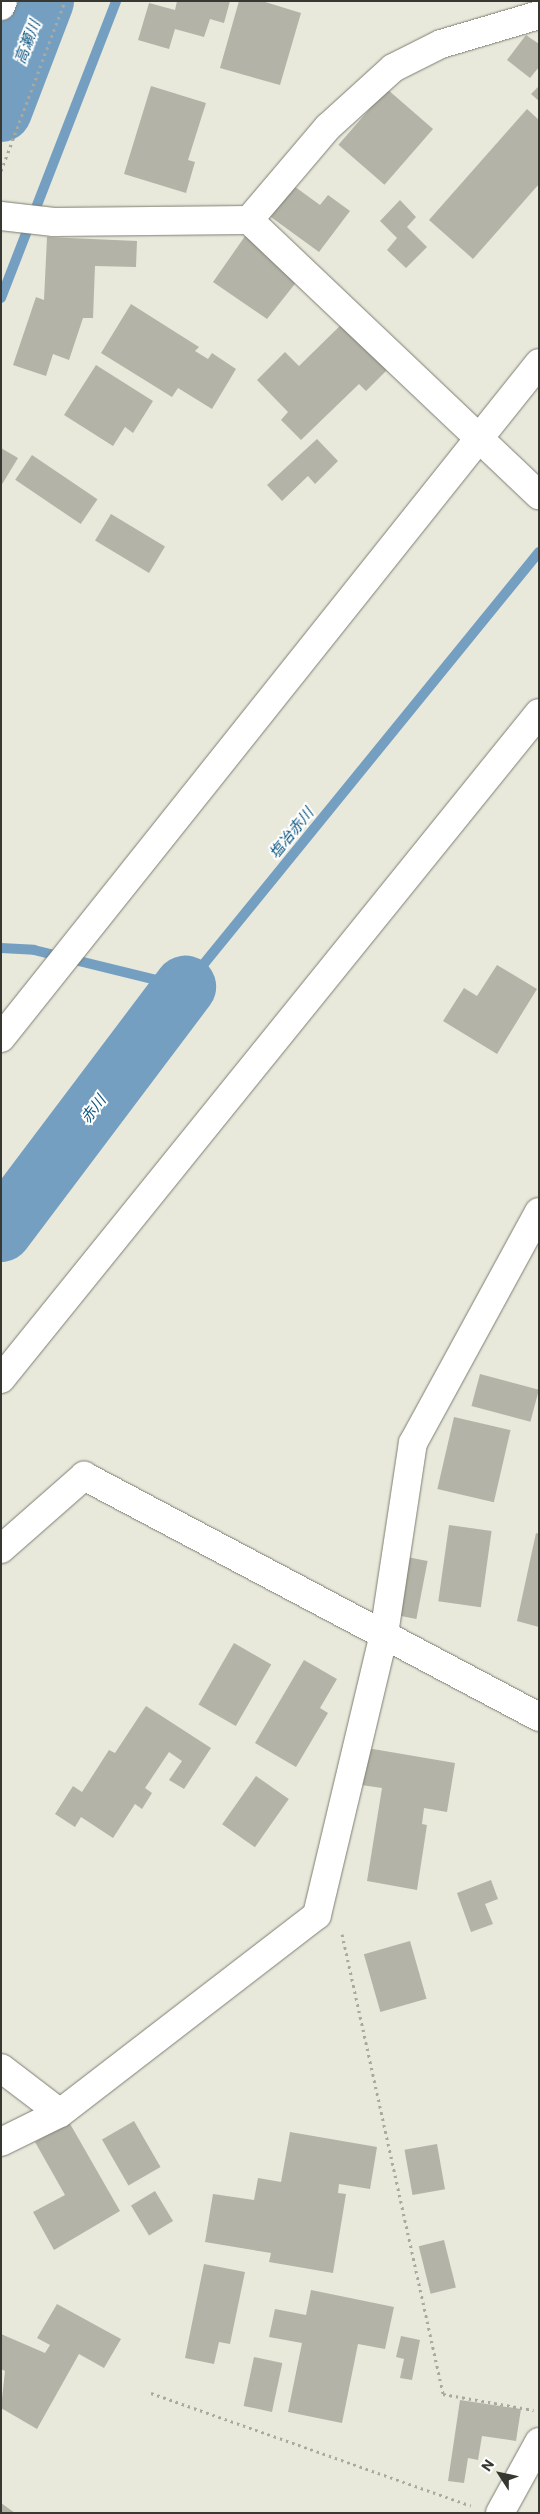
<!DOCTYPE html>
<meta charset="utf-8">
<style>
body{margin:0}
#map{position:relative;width:540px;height:2514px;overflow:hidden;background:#e8e8db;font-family:Commissioner,"Noto Sans JP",sans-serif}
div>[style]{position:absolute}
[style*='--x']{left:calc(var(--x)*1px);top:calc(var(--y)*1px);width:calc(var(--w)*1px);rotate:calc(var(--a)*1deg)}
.stream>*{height:10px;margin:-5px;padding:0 5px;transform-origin:5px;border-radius:5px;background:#749fc1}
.river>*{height:62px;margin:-31px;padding:0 31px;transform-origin:31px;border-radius:31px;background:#749fc1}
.building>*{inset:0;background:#b4b3a7;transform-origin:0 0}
.path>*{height:3px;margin-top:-1.5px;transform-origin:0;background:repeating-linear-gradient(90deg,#a9a99f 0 2.5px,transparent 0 6.5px)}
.roads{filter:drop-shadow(0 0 1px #7d7d71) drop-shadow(0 0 1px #7d7d71)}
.minor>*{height:28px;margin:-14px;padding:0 14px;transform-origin:14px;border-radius:14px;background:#fff}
span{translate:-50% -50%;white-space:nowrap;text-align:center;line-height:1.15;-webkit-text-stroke:4px #fff;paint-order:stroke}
.water-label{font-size:15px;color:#0c5681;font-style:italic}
.frame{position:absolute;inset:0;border:2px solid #383833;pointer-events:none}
.north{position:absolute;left:475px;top:2449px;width:50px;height:50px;-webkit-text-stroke:4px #fff;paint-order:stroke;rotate:305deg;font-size:14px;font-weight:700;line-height:20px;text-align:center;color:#383833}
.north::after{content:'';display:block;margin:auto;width:18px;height:22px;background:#383833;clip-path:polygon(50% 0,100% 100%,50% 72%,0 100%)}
</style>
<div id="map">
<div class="stream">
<div style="--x:1;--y:298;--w:318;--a:-68.8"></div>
<div style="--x:1;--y:948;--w:33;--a:3"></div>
<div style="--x:34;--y:950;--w:155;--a:13.8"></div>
<div style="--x:185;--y:987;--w:561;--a:-50.86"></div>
</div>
<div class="river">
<div style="--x:1;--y:111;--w:118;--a:-69.1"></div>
<div style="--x:1;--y:1231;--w:306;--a:-53"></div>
</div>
<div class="building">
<div style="clip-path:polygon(177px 1px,230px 1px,224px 23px,210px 19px,204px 37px,175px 29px,169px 49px,138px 40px,149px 3px,175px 10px)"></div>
<div style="clip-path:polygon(239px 1px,262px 1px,301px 13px,280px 85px,220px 68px)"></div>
<div style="clip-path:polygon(526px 35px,539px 44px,539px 67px,530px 78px,507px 60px)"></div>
<div style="clip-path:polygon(151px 86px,206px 103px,188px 160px,195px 162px,186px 193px,124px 174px)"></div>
<div style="clip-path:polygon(539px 86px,539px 101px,531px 94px)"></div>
<div style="left:387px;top:89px;width:61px;height:74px;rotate:41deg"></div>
<div style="clip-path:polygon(527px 109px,539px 120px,539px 184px,473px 259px,429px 220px)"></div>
<div style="clip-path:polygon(287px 181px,320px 205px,328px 195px,350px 211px,319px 252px,264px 212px)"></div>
<div style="clip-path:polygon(400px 200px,416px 217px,407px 227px,427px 247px,406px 268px,387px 250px,397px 238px,380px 221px)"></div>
<div style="clip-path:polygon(250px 229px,302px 275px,267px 319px,213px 282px)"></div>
<div style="clip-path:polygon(47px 237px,137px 241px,136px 267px,95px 266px,93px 318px,83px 318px,69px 360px,53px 354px,46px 376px,13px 365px,36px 297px,44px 300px)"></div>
<div style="clip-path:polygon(131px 304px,199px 347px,195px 351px,208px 359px,212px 353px,236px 369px,212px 409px,178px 388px,172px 397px,101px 353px)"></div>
<div style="clip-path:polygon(348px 318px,393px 364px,366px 391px,359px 384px,301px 440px,281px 420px,288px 412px,257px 380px,285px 352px,299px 366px)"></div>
<div style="clip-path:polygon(96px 365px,153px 401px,133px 433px,125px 427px,113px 446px,64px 415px)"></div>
<div style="clip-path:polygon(317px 439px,338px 461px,315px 484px,308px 476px,282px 501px,267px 485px)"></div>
<div style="clip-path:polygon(1px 448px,18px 458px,1px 486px)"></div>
<div style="left:32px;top:455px;width:79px;height:30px;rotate:34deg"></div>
<div style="left:111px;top:514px;width:63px;height:31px;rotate:31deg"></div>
<div style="clip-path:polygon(497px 965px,537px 989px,497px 1054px,443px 1021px,464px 988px,477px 996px)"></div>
<div style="left:480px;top:1374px;width:61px;height:33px;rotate:15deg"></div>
<div style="left:454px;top:1417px;width:58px;height:74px;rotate:13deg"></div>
<div style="left:449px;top:1525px;width:43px;height:77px;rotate:8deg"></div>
<div style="clip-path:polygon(536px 1533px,539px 1534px,539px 1627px,517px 1621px)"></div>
<div style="left:407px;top:1557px;width:21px;height:59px;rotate:11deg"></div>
<div style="left:234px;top:1643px;width:43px;height:71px;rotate:30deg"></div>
<div style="clip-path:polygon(304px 1660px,337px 1679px,320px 1708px,328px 1713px,296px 1767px,255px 1743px)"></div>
<div style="clip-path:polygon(146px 1706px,211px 1748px,184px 1789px,169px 1780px,182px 1761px,169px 1752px,145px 1788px,152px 1793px,142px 1809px,135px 1804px,113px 1838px,81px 1817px,75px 1827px,55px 1814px,73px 1786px,82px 1792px,109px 1750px,115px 1753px)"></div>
<div style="clip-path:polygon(367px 1748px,455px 1763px,447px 1812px,424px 1808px,422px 1824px,427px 1825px,417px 1890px,367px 1881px,382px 1788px,361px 1785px)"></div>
<div style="left:256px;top:1776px;width:40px;height:59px;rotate:35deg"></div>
<div style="clip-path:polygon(491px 1880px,498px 1899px,485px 1904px,493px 1924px,471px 1932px,457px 1893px)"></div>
<div style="left:410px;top:1941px;width:60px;height:48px;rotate:74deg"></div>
<div style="left:134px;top:2121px;width:53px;height:37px;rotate:60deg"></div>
<div style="clip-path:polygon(69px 2122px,120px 2211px,54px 2250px,33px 2212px,65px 2195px,35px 2142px)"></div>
<div style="clip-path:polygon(290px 2132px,377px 2147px,370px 2189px,339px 2184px,338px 2193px,346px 2194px,333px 2273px,269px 2262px,271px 2253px,205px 2242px,213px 2194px,254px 2200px,258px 2178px,281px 2182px)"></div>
<div style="left:437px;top:2144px;width:46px;height:33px;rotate:80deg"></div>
<div style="left:155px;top:2191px;width:35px;height:28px;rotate:59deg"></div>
<div style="left:444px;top:2240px;width:49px;height:26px;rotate:76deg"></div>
<div style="clip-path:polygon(204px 2264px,245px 2272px,230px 2344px,219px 2342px,214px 2364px,185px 2358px)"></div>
<div style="clip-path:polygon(311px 2290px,394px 2307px,385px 2349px,358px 2344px,342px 2423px,288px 2412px,302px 2343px,269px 2337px,275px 2309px,306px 2315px)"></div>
<div style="clip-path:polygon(57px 2304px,121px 2339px,104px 2368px,79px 2354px,37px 2429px,1px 2408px,5px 2371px,1px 2369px,1px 2334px,45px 2353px,50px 2345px,37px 2338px)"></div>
<div style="clip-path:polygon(401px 2336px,420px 2340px,412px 2380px,400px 2378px,404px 2359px,396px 2357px)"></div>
<div style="left:254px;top:2357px;width:29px;height:50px;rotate:12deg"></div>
<div style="clip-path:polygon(460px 2400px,521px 2409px,516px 2441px,482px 2436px,478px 2460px,468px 2458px,464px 2483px,448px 2481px)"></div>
<div style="clip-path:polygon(1px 2503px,15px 2513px,1px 2513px)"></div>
</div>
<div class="path">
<div style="--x:1;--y:171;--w:182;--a:-69.4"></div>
<div style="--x:342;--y:1934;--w:471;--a:77.6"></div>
<div style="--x:443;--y:2394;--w:92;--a:10"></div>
<div style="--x:151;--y:2393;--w:339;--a:19.4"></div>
</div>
<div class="roads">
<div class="minor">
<div style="--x:1;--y:6;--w:5;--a:-68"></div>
<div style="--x:1;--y:216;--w:53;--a:6.5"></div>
<div style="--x:54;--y:222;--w:195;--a:-0.6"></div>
<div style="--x:249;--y:220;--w:400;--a:43.5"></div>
<div style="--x:249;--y:220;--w:122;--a:-49.7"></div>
<div style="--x:328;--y:127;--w:88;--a:-42.2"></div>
<div style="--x:393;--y:68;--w:54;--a:-26.6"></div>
<div style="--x:441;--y:44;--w:102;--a:-16.5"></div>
<div style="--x:1;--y:1038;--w:863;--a:-51.44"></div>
<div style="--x:1;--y:1379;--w:856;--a:-51.07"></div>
<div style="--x:1;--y:1549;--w:111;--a:-41.3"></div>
<div style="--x:84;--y:1476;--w:515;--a:27.91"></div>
<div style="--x:1;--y:2068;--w:74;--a:37.3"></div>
<div style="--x:1;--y:2142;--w:66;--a:-26.2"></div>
<div style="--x:60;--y:2113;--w:324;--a:-37.6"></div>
<div style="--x:317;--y:1915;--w:289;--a:-76.6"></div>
<div style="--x:384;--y:1634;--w:193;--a:-81.4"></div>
<div style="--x:413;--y:1443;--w:263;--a:-61.4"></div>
<div style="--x:500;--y:2513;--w:81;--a:-61.2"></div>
</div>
</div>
<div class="water-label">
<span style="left:27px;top:42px;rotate:-69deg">高瀬川</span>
<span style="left:291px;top:833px;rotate:-51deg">塩冶赤川</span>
<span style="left:93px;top:1109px;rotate:-53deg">赤川</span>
</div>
<div class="frame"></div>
<div class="north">N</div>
</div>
